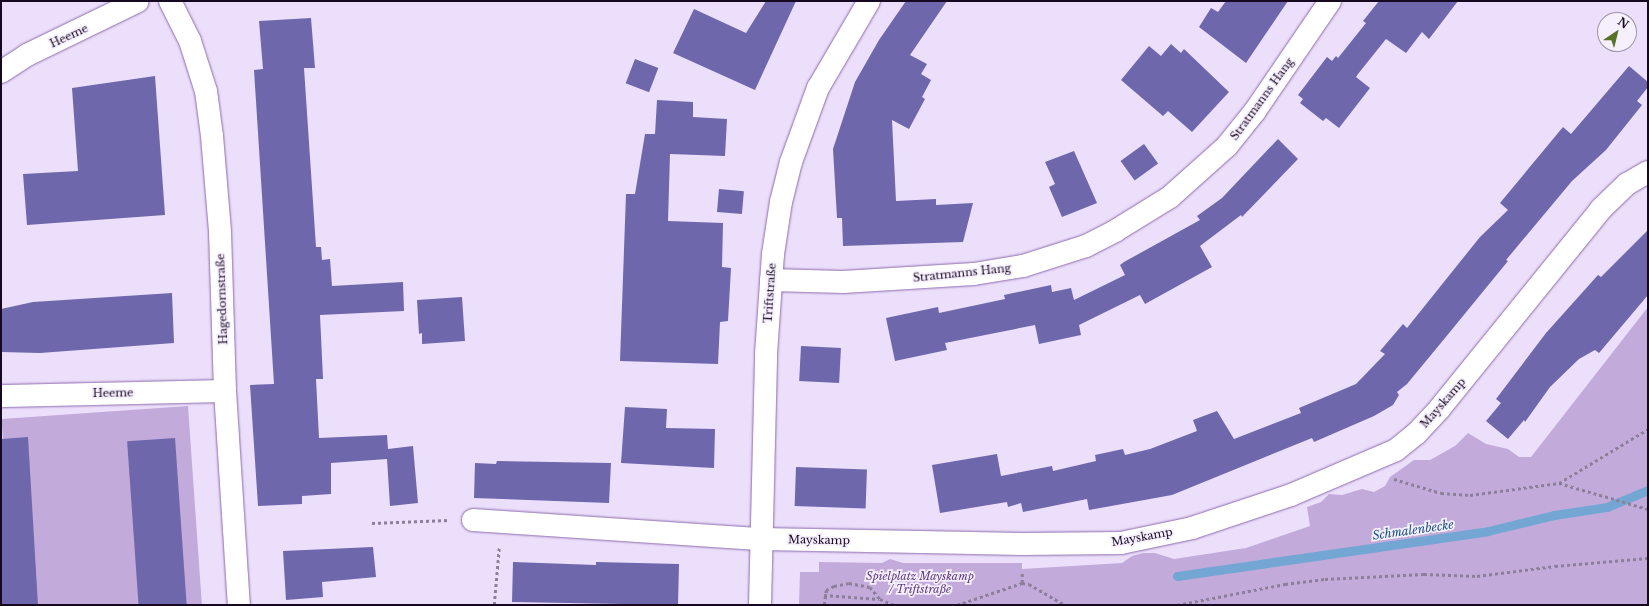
<!DOCTYPE html>
<meta charset="utf-8">
<style>
body{margin:0}
#map{position:relative;width:1649px;height:606px;overflow:hidden;background:#ecdffb;font-family:"Libre Baskerville",serif}
div>[style]{position:absolute}
[style*='--x']{left:calc(var(--x)*1px);top:calc(var(--y)*1px);width:calc(var(--w)*1px);rotate:calc(var(--a)*1deg)}
.green>*{inset:0;background:#c2abdb;transform-origin:0 0}
.stream>*{height:9px;margin:-4.5px;padding:0 4.5px;transform-origin:4.5px;border-radius:4.5px;background:#74a6d4}
.building>*{inset:0;background:#6e67ab;transform-origin:0 0}
.path>*{height:2.5px;margin-top:-1.25px;transform-origin:0;background:repeating-linear-gradient(90deg,#8c7f99 0 3px,transparent 0 6px)}
.roads{filter:drop-shadow(0 0 1px #8c6aac) drop-shadow(0 0 1px #8c6aac)}
.street>*{height:22px;margin:-11px;padding:0 11px;transform-origin:11px;border-radius:11px;background:#fff}
span{translate:-50% -50%;white-space:nowrap;text-align:center;line-height:1.15;-webkit-text-stroke:3.5px #f6effe;paint-order:stroke}
.street-label{font-size:11px;color:#150820}
.park-label{font-size:11px;color:#5c377c;font-style:italic}
.water-label{font-size:12px;color:#1c537f;font-style:italic}
.frame{position:absolute;inset:0;border:2px solid #150820;pointer-events:none}
.north{position:absolute;left:1597px;top:12px;width:40px;height:40px;box-sizing:border-box;background:#f6effe;border:1px solid #9c93a5;border-radius:50%;rotate:35deg;font-size:11px;font-weight:700;line-height:16px;text-align:center;color:#150820}
.north::after{content:'';display:block;margin:auto;width:14px;height:18px;background:#577327;clip-path:polygon(50% 0,100% 100%,50% 72%,0 100%)}
</style>
<div id="map">
<div class="green">
<div style="clip-path:polygon(1648px 307px,1648px 605px,799px 605px,800px 572px,819px 572px,819px 562px,882px 563px,890px 559px,903px 563px,1022px 563px,1022px 569px,1122px 563px,1132px 556px,1143px 553px,1155px 553px,1174px 559px,1246px 548px,1310px 526px,1307px 507px,1321px 502px,1329px 494px,1342px 495px,1362px 489px,1374px 492px,1385px 486px,1390px 477px,1414px 460px,1430px 460px,1455px 446px,1468px 433px,1486px 444px,1508px 449px,1519px 457px,1531px 457px)"></div>
<div style="left:188px;top:406px;width:200px;height:187px;rotate:86deg"></div>
</div>
<div class="stream">
<div style="--x:1177;--y:576;--w:314;--a:-8.2"></div>
<div style="--x:1488;--y:531;--w:68;--a:-13.6"></div>
<div style="--x:1554;--y:515;--w:54;--a:-8.6"></div>
<div style="--x:1607;--y:507;--w:44;--a:-22.5"></div>
</div>
<div class="building">
<div style="clip-path:polygon(766px 1px,796px 1px,755px 90px,673px 53px,694px 9px,746px 33px)"></div>
<div style="clip-path:polygon(906px 1px,947px 1px,910px 55px,927px 64px,921px 74px,931px 80px,922px 97px,925px 99px,909px 129px,892px 120px,896px 201px,936px 199px,936px 205px,973px 203px,963px 242px,843px 246px,842px 218px,837px 218px,833px 149px,855px 82px,879px 40px)"></div>
<div style="clip-path:polygon(1226px 1px,1288px 1px,1246px 63px,1199px 27px,1211px 8px,1218px 12px)"></div>
<div style="clip-path:polygon(1379px 1px,1458px 1px,1429px 39px,1422px 32px,1406px 53px,1386px 39px,1358px 74px,1356px 77px,1370px 88px,1339px 128px,1326px 118px,1323px 121px,1300px 103px,1303px 99px,1298px 95px,1327px 57px,1332px 61px,1336px 56px,1338px 58px,1366px 23px,1363px 21px)"></div>
<div style="clip-path:polygon(311px 18px,315px 68px,304px 68px,316px 247px,321px 247px,322px 260px,330px 259px,332px 286px,403px 282px,404px 311px,320px 315px,323px 379px,316px 379px,319px 438px,387px 435px,388px 449px,413px 446px,418px 503px,390px 506px,387px 459px,331px 463px,331px 494px,302px 496px,302px 504px,258px 506px,250px 385px,274px 384px,254px 70px,263px 69px,259px 21px)"></div>
<div style="clip-path:polygon(1171px 44px,1181px 53px,1184px 49px,1229px 92px,1192px 132px,1168px 111px,1163px 116px,1121px 80px,1149px 46px,1161px 56px)"></div>
<div style="left:635px;top:59px;width:25px;height:26px;rotate:21deg"></div>
<div style="clip-path:polygon(1629px 66px,1648px 82px,1648px 87px,1637px 101px,1642px 105px,1606px 150px,1572px 181px,1506px 260px,1508px 261px,1445px 338px,1407px 384px,1397px 392px,1399px 395px,1393px 405px,1374px 416px,1314px 442px,1312px 438px,1172px 495px,1089px 510px,1087px 499px,1023px 512px,1021px 503px,1008px 507px,1007px 502px,940px 513px,932px 465px,997px 454px,1001px 476px,1052px 466px,1053px 471px,1096px 461px,1095px 455px,1123px 449px,1125px 455px,1150px 449px,1197px 431px,1193px 420px,1217px 411px,1234px 439px,1301px 413px,1299px 408px,1356px 384px,1385px 354px,1380px 351px,1403px 324px,1407px 328px,1480px 237px,1508px 210px,1500px 203px,1563px 127px,1571px 134px)"></div>
<div style="clip-path:polygon(155px 76px,165px 215px,27px 225px,23px 174px,78px 171px,72px 88px)"></div>
<div style="clip-path:polygon(657px 100px,693px 102px,693px 117px,727px 119px,725px 156px,670px 154px,668px 221px,723px 223px,722px 267px,731px 268px,728px 321px,720px 322px,718px 364px,620px 361px,626px 194px,635px 194px,645px 134px,655px 134px)"></div>
<div style="clip-path:polygon(1278px 139px,1298px 159px,1242px 217px,1241px 215px,1200px 246px,1212px 267px,1145px 304px,1140px 295px,1079px 325px,1081px 335px,1039px 344px,1035px 325px,945px 343px,947px 350px,895px 361px,886px 318px,938px 307px,939px 313px,1005px 299px,1004px 295px,1051px 285px,1052px 292px,1071px 288px,1074px 300px,1125px 275px,1120px 265px,1124px 262px,1200px 220px,1197px 216px,1222px 198px)"></div>
<div style="left:1144px;top:144px;width:24px;height:29px;rotate:54deg"></div>
<div style="clip-path:polygon(1074px 151px,1097px 203px,1062px 217px,1049px 187px,1055px 184px,1045px 162px)"></div>
<div style="left:719px;top:189px;width:25px;height:23px;rotate:5deg"></div>
<div style="clip-path:polygon(1648px 230px,1648px 295px,1599px 353px,1595px 350px,1579px 359px,1550px 387px,1525px 422px,1524px 420px,1508px 439px,1486px 421px,1501px 403px,1496px 399px,1546px 333px,1598px 275px,1601px 277px)"></div>
<div style="clip-path:polygon(172px 293px,174px 343px,40px 353px,1px 352px,1px 309px,33px 302px)"></div>
<div style="clip-path:polygon(462px 297px,465px 341px,422px 344px,422px 333px,419px 334px,417px 300px)"></div>
<div style="left:801px;top:346px;width:40px;height:35px;rotate:3deg"></div>
<div style="clip-path:polygon(625px 407px,667px 409px,666px 428px,715px 429px,714px 468px,621px 463px)"></div>
<div style="clip-path:polygon(28px 437px,38px 605px,1px 605px,1px 439px)"></div>
<div style="left:175px;top:438px;width:167px;height:48px;rotate:86deg"></div>
<div style="clip-path:polygon(497px 461px,611px 463px,609px 503px,474px 498px,475px 463px,496px 464px)"></div>
<div style="left:796px;top:467px;width:71px;height:39px;rotate:2deg"></div>
<div style="clip-path:polygon(373px 547px,376px 577px,322px 582px,323px 597px,286px 600px,283px 551px)"></div>
<div style="clip-path:polygon(513px 562px,596px 565px,596px 562px,679px 564px,678px 605px,512px 602px)"></div>
</div>
<div class="path">
<div style="--x:1394;--y:479;--w:49;--a:16.6"></div>
<div style="--x:1441;--y:493;--w:29;--a:4"></div>
<div style="--x:1470;--y:495;--w:90;--a:-7.7"></div>
<div style="--x:1559;--y:483;--w:104;--a:-31.2"></div>
<div style="--x:1559;--y:483;--w:93;--a:16.3"></div>
<div style="--x:372;--y:523;--w:77;--a:-2.2"></div>
<div style="--x:1022;--y:583;--w:7;--a:8"></div>
<div style="--x:1029;--y:584;--w:42;--a:30.3"></div>
<div style="--x:824;--y:595;--w:55;--a:4.2"></div>
<div style="--x:494;--y:605;--w:57;--a:-85"></div>
<div style="--x:824;--y:605;--w:15;--a:-82"></div>
<div style="--x:826;--y:590;--w:9;--a:-27"></div>
<div style="--x:834;--y:586;--w:15;--a:-11"></div>
<div style="--x:849;--y:583;--w:21;--a:11"></div>
<div style="--x:870;--y:587;--w:16;--a:50"></div>
<div style="--x:880;--y:599;--w:15;--a:23"></div>
<div style="--x:957;--y:605;--w:69;--a:-18.7"></div>
<div style="--x:1022;--y:583;--w:12;--a:-90"></div>
<div style="--x:1177;--y:605;--w:110;--a:-11"></div>
<div style="--x:1285;--y:584;--w:40;--a:-7.1"></div>
<div style="--x:1325;--y:579;--w:99;--a:-2.9"></div>
<div style="--x:1424;--y:574;--w:53;--a:2.2"></div>
<div style="--x:1477;--y:576;--w:79;--a:-7.3"></div>
<div style="--x:1555;--y:566;--w:93;--a:-4.9"></div>
</div>
<div class="roads">
<div class="street">
<div style="--x:170;--y:1;--w:45;--a:63.4"></div>
<div style="--x:190;--y:41;--w:52;--a:72.3"></div>
<div style="--x:206;--y:91;--w:45;--a:82.4"></div>
<div style="--x:212;--y:136;--w:96;--a:85.2"></div>
<div style="--x:220;--y:232;--w:159;--a:88.2"></div>
<div style="--x:225;--y:391;--w:214;--a:86.3"></div>
<div style="--x:1;--y:72;--w:31;--a:-33"></div>
<div style="--x:27;--y:55;--w:123;--a:-25.9"></div>
<div style="--x:771;--y:280;--w:72;--a:1.6"></div>
<div style="--x:843;--y:282;--w:131;--a:-3.5"></div>
<div style="--x:974;--y:274;--w:50;--a:-9.3"></div>
<div style="--x:1023;--y:266;--w:66;--a:-17.6"></div>
<div style="--x:1086;--y:246;--w:33;--a:-27"></div>
<div style="--x:1115;--y:231;--w:65;--a:-31.7"></div>
<div style="--x:1170;--y:197;--w:76;--a:-41.8"></div>
<div style="--x:1227;--y:146;--w:45;--a:-51.3"></div>
<div style="--x:1255;--y:111;--w:133;--a:-55.7"></div>
<div style="--x:1;--y:396;--w:224;--a:-1.3"></div>
<div style="--x:473;--y:520;--w:289;--a:3.8"></div>
<div style="--x:761;--y:539;--w:261;--a:1.1"></div>
<div style="--x:1022;--y:544;--w:99;--a:-0.6"></div>
<div style="--x:1121;--y:543;--w:73;--a:-11.9"></div>
<div style="--x:1192;--y:528;--w:104;--a:-18.4"></div>
<div style="--x:1291;--y:495;--w:114;--a:-23.2"></div>
<div style="--x:1396;--y:450;--w:26;--a:-39"></div>
<div style="--x:1416;--y:434;--w:35;--a:-47"></div>
<div style="--x:1440;--y:408;--w:256;--a:-51"></div>
<div style="--x:1601;--y:209;--w:36;--a:-44"></div>
<div style="--x:1627;--y:184;--w:24;--a:-30"></div>
<div style="--x:760;--y:605;--w:251;--a:-88.6"></div>
<div style="--x:766;--y:354;--w:100;--a:-86"></div>
<div style="--x:773;--y:254;--w:53;--a:-81.3"></div>
<div style="--x:781;--y:202;--w:41;--a:-76"></div>
<div style="--x:791;--y:162;--w:79;--a:-70"></div>
<div style="--x:818;--y:88;--w:101;--a:-59.6"></div>
</div>
</div>
<div class="street-label">
<span style="left:69px;top:36px;rotate:-25deg">Heeme</span>
<span style="left:1262px;top:99px;rotate:-54deg">Stratmanns Hang</span>
<span style="left:962px;top:273px;rotate:-6deg">Stratmanns Hang</span>
<span style="left:770px;top:293px;rotate:-86deg">Triftstraße</span>
<span style="left:222px;top:299px;rotate:-92deg">Hagedornstraße</span>
<span style="left:113px;top:393px;rotate:-1deg">Heeme</span>
<span style="left:1443px;top:403px;rotate:-49deg">Mayskamp</span>
<span style="left:1142px;top:537px;rotate:-10deg">Mayskamp</span>
<span style="left:819px;top:540px;rotate:1deg">Mayskamp</span>
</div>
<div class="park-label">
<span style="left:920px;top:583px">Spielplatz Mayskamp<br>/ Triftstraße</span>
</div>
<div class="water-label">
<span style="left:1413px;top:530px;rotate:-8deg">Schmalenbecke</span>
</div>
<div class="frame"></div>
<div class="north">N</div>
</div>
